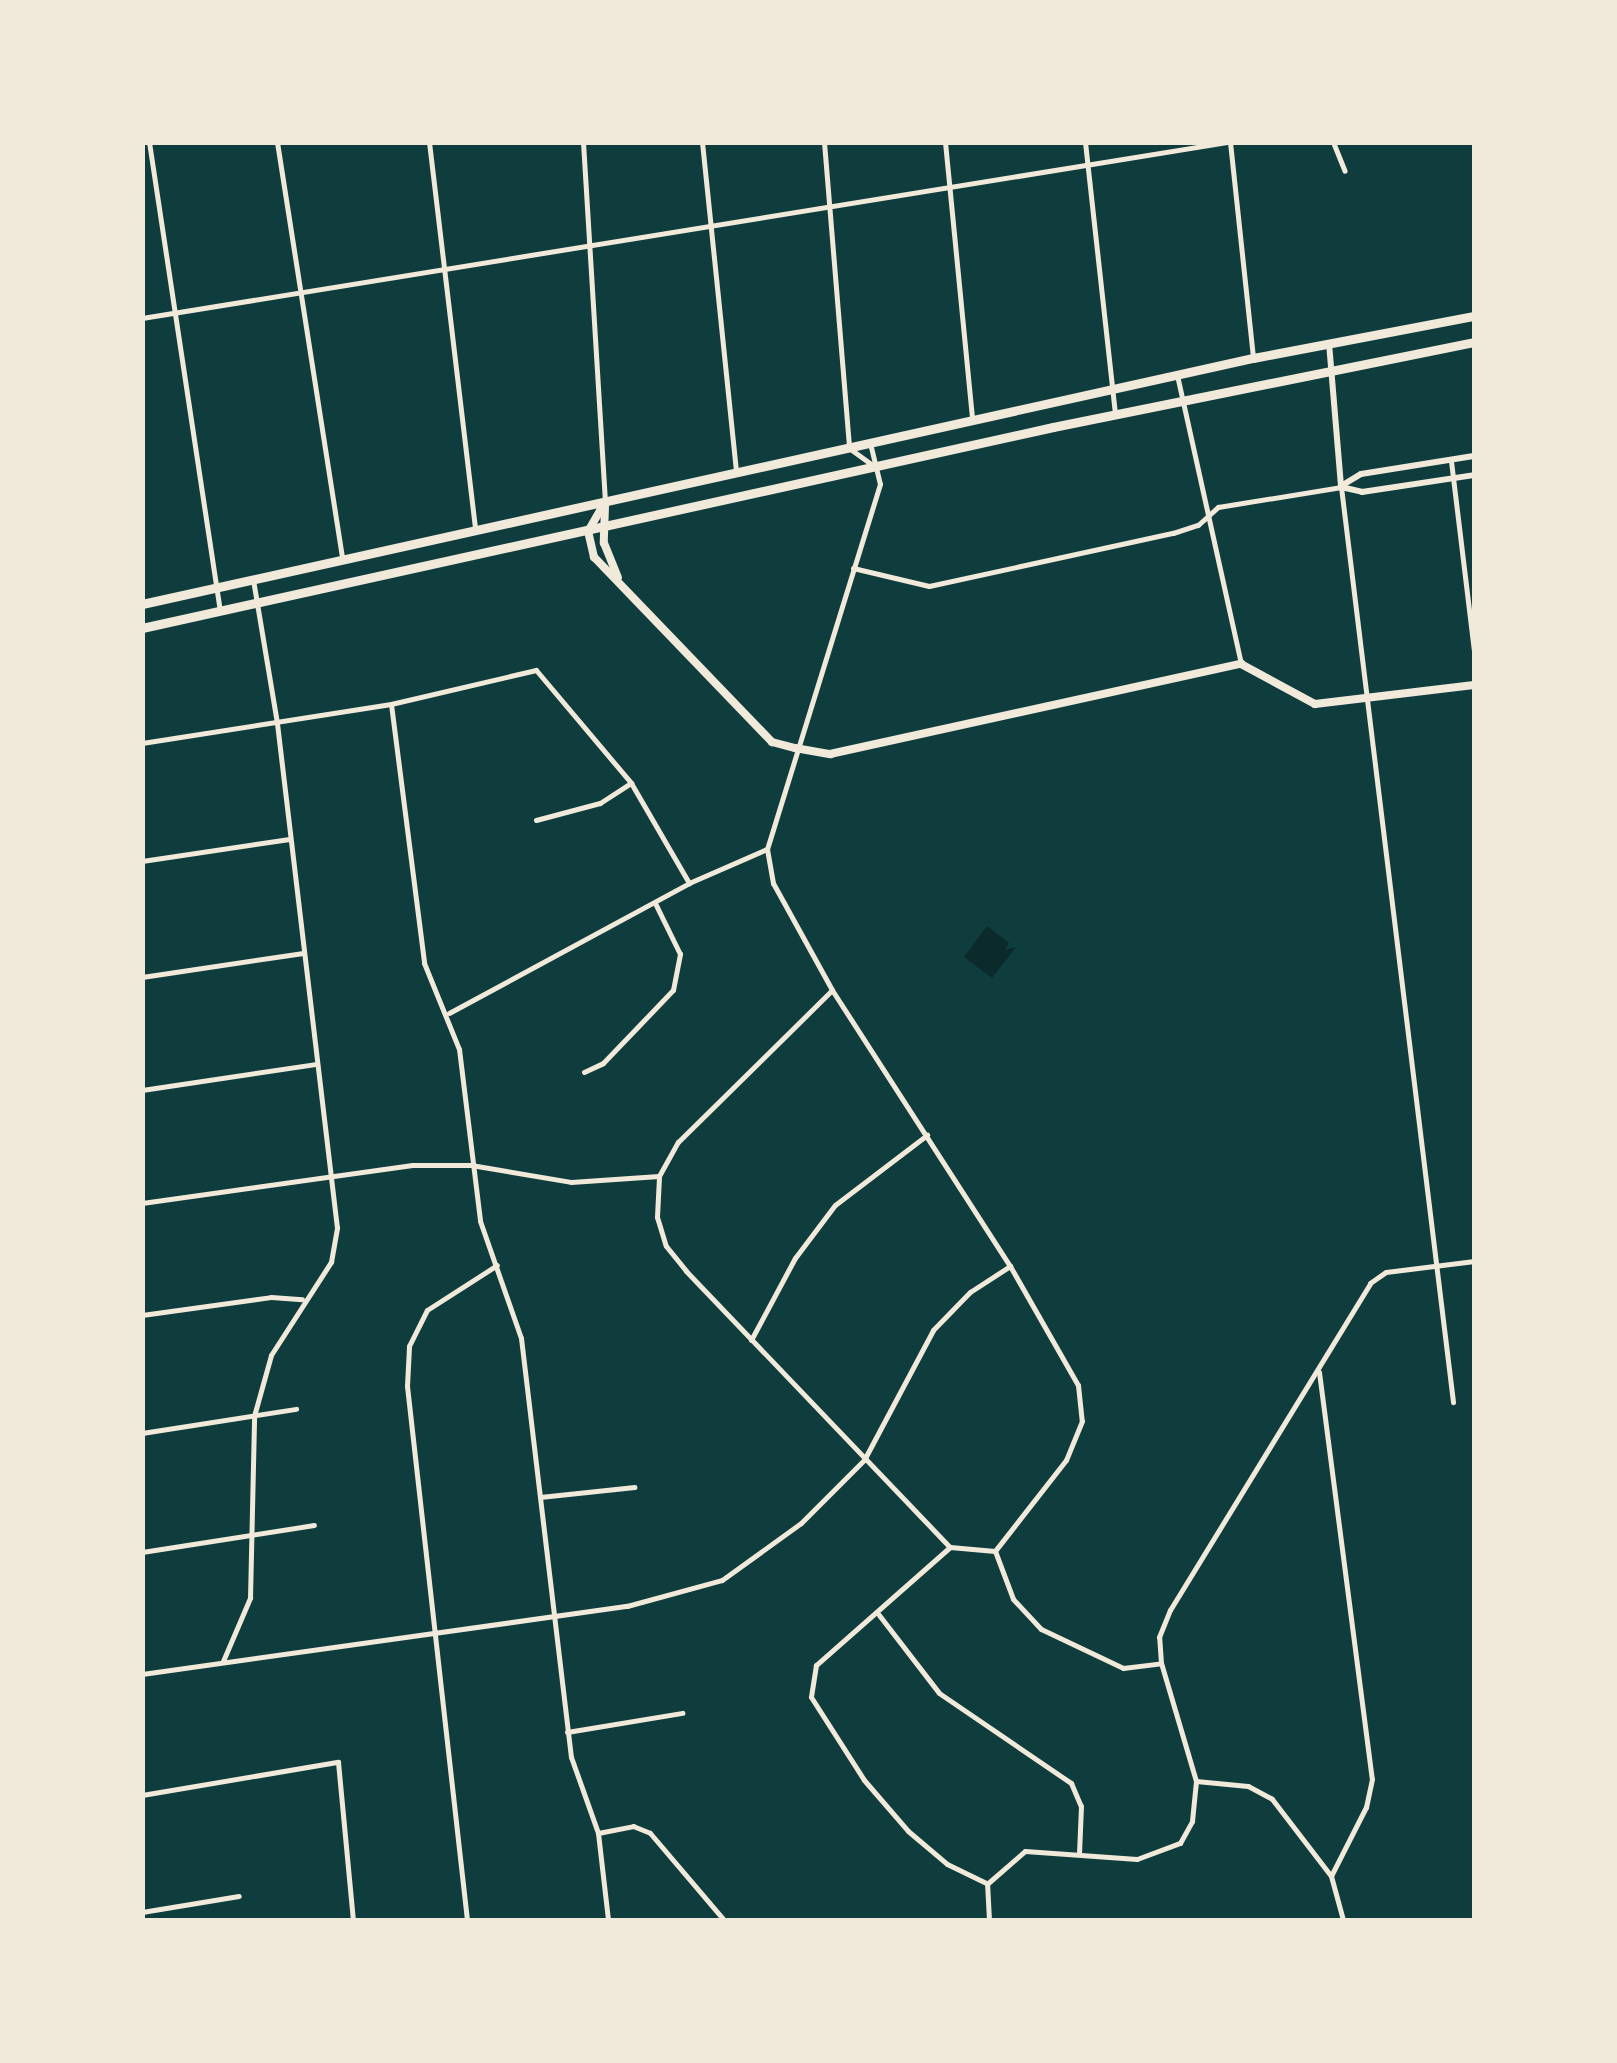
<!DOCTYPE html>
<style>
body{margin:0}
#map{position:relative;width:1617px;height:2063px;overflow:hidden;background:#0f3d3e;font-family:"Exo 2",sans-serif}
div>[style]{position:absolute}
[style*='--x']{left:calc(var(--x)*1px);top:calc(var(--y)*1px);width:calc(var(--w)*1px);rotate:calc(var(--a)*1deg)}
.water>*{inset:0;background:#0a2a2b}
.minor>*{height:5px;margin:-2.5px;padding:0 2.5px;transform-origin:2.5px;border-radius:2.5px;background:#f1e9da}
.tertiary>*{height:6px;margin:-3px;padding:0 3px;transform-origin:3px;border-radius:3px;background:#f1e9da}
.secondary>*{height:8px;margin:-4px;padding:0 4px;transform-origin:4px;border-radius:4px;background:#f1e9da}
.primary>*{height:9px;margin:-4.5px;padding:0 4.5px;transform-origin:4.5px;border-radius:4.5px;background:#f1e9da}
span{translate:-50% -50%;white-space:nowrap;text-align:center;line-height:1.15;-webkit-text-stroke:8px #f1e9da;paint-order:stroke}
.frame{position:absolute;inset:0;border:145px solid #f1e9da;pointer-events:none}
</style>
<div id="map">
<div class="water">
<div style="clip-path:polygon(987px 926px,1009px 943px,1005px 950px,1016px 947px,992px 978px,964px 957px)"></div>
</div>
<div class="minor">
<div style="--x:149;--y:142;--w:472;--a:81.4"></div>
<div style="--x:277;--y:142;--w:422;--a:81.1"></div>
<div style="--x:429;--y:142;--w:391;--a:83.2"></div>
<div style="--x:583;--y:142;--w:361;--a:86.5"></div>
<div style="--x:702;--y:142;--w:332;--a:84.1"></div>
<div style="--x:824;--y:142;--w:307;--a:85.3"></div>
<div style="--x:849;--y:448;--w:31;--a:36"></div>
<div style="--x:945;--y:142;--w:277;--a:84.4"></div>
<div style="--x:1085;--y:142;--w:274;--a:83.7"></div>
<div style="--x:1230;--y:142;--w:217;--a:83.9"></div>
<div style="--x:1333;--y:142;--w:31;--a:68"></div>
<div style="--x:142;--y:318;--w:1099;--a:-9.21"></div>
<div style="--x:1177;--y:375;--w:296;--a:77.5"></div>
<div style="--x:870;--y:443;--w:42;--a:76.3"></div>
<div style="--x:880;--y:484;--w:382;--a:107.2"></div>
<div style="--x:767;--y:849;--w:35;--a:80"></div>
<div style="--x:773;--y:883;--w:122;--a:61.1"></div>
<div style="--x:832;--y:990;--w:328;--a:57.2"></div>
<div style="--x:1010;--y:1266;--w:137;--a:60.3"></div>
<div style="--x:1078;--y:1385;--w:36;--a:84"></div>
<div style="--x:1082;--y:1421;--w:42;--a:112.3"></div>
<div style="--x:1066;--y:1460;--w:115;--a:128"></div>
<div style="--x:1451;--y:461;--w:190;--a:83.1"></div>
<div style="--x:853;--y:568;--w:78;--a:13.3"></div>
<div style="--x:929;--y:586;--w:250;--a:-12.3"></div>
<div style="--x:1173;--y:533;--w:26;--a:-18"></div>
<div style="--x:1198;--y:525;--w:27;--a:-42"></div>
<div style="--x:1218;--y:507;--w:125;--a:-9.2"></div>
<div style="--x:1341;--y:487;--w:922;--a:83.02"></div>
<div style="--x:391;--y:704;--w:261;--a:82.7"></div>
<div style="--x:424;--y:963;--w:93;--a:67.9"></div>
<div style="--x:459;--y:1049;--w:173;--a:83"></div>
<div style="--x:480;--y:1221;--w:124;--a:70.7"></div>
<div style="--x:521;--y:1338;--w:422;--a:83.2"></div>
<div style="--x:571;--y:1757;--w:81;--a:70.4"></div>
<div style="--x:598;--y:1833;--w:88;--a:83.4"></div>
<div style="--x:142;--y:743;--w:252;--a:-8.9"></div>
<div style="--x:391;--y:704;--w:149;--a:-13.2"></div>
<div style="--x:536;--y:670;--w:148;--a:49.9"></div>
<div style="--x:631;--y:783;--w:116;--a:59.9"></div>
<div style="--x:536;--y:820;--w:66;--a:-14.9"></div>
<div style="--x:600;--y:803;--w:37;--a:-33"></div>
<div style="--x:142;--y:861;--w:149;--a:-8.5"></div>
<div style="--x:142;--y:977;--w:163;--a:-8.5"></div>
<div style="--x:449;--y:1013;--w:273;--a:-28.4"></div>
<div style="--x:689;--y:883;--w:85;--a:-23.6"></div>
<div style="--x:584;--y:1072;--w:21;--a:-25"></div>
<div style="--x:603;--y:1063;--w:101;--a:-46.2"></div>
<div style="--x:673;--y:990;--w:37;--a:-79"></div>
<div style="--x:680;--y:954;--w:57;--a:-116.1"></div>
<div style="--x:142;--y:1090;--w:175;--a:-8.5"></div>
<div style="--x:659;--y:1177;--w:40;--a:92.9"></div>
<div style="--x:657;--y:1217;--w:30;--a:73"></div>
<div style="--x:666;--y:1246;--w:32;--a:51"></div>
<div style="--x:686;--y:1271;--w:382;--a:46.3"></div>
<div style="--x:950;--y:1547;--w:45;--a:5.1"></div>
<div style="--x:995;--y:1551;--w:51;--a:69.4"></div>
<div style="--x:1013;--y:1599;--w:41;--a:47"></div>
<div style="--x:1041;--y:1629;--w:91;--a:25.4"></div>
<div style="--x:1123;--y:1668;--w:38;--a:-7"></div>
<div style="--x:142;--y:1203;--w:273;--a:-8"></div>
<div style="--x:412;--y:1165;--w:59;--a:0"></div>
<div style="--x:471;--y:1165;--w:101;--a:9.6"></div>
<div style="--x:571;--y:1182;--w:88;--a:-3.9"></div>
<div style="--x:659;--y:1176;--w:39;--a:-61"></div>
<div style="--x:678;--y:1142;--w:216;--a:-44.6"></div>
<div style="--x:142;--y:1315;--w:130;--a:-7.9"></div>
<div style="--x:271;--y:1297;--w:31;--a:4"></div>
<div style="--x:751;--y:1340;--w:93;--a:-61.8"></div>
<div style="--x:795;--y:1258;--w:66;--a:-53"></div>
<div style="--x:835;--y:1205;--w:116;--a:-37.3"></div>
<div style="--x:1319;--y:1372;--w:410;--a:82.6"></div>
<div style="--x:1372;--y:1779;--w:29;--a:102"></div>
<div style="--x:1366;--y:1807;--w:77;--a:116.9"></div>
<div style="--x:142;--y:1433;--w:156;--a:-8.9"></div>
<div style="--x:540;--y:1497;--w:95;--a:-6.1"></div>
<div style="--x:950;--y:1547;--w:179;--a:138.6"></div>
<div style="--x:816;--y:1665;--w:32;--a:99"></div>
<div style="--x:811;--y:1697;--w:98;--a:57.4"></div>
<div style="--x:864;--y:1780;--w:67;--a:49.2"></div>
<div style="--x:908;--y:1831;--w:51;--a:40.2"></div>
<div style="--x:947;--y:1864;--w:43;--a:26"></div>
<div style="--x:142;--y:1552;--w:174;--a:-8.9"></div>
<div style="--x:879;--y:1615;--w:98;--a:52.4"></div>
<div style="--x:939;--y:1693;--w:160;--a:34.3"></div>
<div style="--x:1071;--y:1783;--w:25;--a:67"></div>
<div style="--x:1081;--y:1806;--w:48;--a:92.4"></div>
<div style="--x:223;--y:1661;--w:69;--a:-66.8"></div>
<div style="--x:250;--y:1598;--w:182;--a:-88.7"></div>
<div style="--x:254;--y:1416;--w:63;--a:-74.4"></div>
<div style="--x:271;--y:1355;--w:111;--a:-57.2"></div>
<div style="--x:331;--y:1262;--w:35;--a:-80"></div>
<div style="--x:337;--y:1228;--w:509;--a:-96.78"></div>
<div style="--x:277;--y:723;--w:146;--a:-99.5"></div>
<div style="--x:142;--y:1674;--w:490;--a:-8"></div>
<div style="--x:627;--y:1606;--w:98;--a:-15.3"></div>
<div style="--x:722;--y:1580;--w:97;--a:-35.8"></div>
<div style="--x:801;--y:1523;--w:89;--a:-45"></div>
<div style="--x:864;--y:1460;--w:147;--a:-62"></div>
<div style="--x:933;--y:1330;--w:53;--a:-45.8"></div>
<div style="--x:970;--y:1292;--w:48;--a:-33"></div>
<div style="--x:567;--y:1732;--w:117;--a:-9.4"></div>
<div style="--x:1196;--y:1781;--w:52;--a:5.5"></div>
<div style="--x:1248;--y:1786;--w:27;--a:28"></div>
<div style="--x:1272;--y:1799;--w:97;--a:52.5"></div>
<div style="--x:1331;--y:1876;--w:46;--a:74.7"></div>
<div style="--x:142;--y:1795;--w:199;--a:-9.6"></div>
<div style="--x:338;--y:1762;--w:159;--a:84.6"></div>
<div style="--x:598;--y:1833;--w:36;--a:-11"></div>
<div style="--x:633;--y:1826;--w:18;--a:22"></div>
<div style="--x:650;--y:1833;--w:114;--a:49.6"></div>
<div style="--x:142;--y:1912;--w:98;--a:-9.4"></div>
<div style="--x:467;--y:1920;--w:537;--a:-96.41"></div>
<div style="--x:407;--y:1386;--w:40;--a:-87.1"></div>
<div style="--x:409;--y:1346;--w:40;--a:-63.4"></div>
<div style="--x:427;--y:1310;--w:83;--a:-32.7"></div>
<div style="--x:989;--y:1920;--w:36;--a:-93"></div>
<div style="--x:987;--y:1884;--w:50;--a:-41"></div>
<div style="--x:1025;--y:1851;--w:112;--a:4.1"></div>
<div style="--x:1137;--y:1859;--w:46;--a:-20.4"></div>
<div style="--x:1180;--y:1843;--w:25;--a:-61"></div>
<div style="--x:1192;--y:1821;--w:40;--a:-84.3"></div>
<div style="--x:1196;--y:1781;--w:123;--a:-106.5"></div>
<div style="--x:1161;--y:1663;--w:26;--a:-94"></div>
<div style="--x:1159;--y:1637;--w:29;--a:-68"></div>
<div style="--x:1170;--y:1610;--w:383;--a:-58.5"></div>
<div style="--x:1370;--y:1283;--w:19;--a:-35"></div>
<div style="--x:1386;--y:1272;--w:89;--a:-7.1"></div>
</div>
<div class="tertiary">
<div style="--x:1329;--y:343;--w:144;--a:85.2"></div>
<div style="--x:1341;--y:486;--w:23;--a:-31"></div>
<div style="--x:1361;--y:474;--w:114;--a:-9.1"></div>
<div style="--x:1341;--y:487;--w:22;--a:13"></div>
<div style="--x:1362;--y:492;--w:113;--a:-8.6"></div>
</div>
<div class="secondary">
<div style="--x:605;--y:502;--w:34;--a:120"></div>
<div style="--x:588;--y:531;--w:27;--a:77"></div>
<div style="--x:594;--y:557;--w:257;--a:46.1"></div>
<div style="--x:772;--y:742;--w:24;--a:15"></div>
<div style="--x:795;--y:748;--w:36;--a:10"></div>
<div style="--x:830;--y:754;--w:421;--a:-12.4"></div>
<div style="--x:1241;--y:664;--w:84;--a:28.4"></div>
<div style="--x:1315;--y:704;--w:160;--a:-6.8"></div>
<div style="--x:605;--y:506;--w:37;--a:92"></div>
<div style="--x:604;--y:543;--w:37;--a:68"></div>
</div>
<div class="primary">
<div style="--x:142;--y:604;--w:1138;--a:-12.49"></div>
<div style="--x:1253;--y:358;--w:225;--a:-10.8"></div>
<div style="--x:142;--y:628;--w:933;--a:-12.44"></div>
<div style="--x:1053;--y:427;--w:429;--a:-11.4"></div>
</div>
<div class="frame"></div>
</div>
